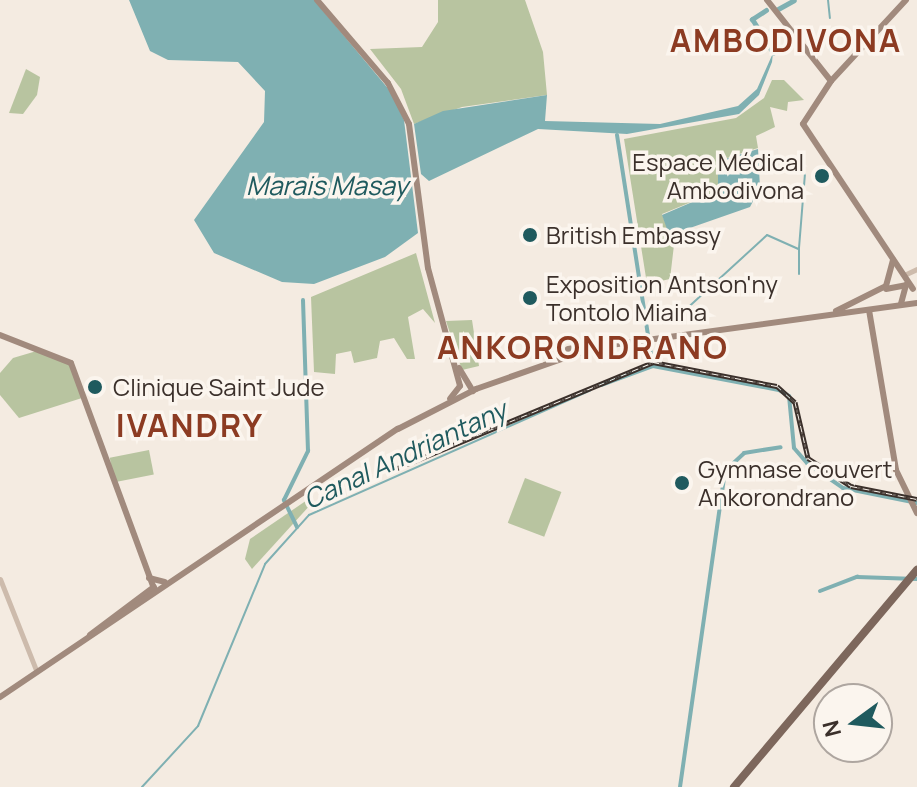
<!DOCTYPE html>
<meta charset="utf-8">
<style>
body{margin:0}
#map{position:relative;width:917px;height:787px;overflow:hidden;background:#f4ebe1;font-family:Manrope,sans-serif}
div>[style]{position:absolute}
[style*='--x']{left:calc(var(--x)*1px);top:calc(var(--y)*1px);width:calc(var(--w)*1px);rotate:calc(var(--a)*1deg)}
.green>*{inset:0;background:#b8c4a0;transform-origin:0 0}
.water>*{inset:0;background:#7fb0b2}
.stream>*{height:2px;margin:-1px;padding:0 1px;transform-origin:1px;border-radius:1px;background:#7fb0b2}
.canal>*{height:4px;margin:-2px;padding:0 2px;transform-origin:2px;border-radius:2px;background:#7fb0b2}
.river>*{height:5px;margin:-2.5px;padding:0 2.5px;transform-origin:2.5px;border-radius:2.5px;background:#7fb0b2}
.tertiary>*{height:5px;margin:-2.5px;padding:0 2.5px;transform-origin:2.5px;border-radius:2.5px;background:#cdbbac}
.secondary>*{height:6px;margin:-3px;padding:0 3px;transform-origin:3px;border-radius:3px;background:#a18a7d}
.primary>*{height:8px;margin:-4px;padding:0 4px;transform-origin:4px;border-radius:4px;background:#7d675c}
.rail>*{height:5px;margin-top:-2.5px;transform-origin:0;background:repeating-linear-gradient(90deg,#fbf5ee 0 6px,#3b302b 0 12px);box-sizing:border-box;border-block:2px solid #3b302b}
.dots>*{width:22px;height:22px;translate:-50% -50%;box-sizing:border-box;border:4px solid #fbf5ee;border-radius:50%}
span{translate:-50% -50%;white-space:nowrap;text-align:center;line-height:1.15;-webkit-text-stroke:7px #fbf5ee;paint-order:stroke}
.poi-label{font-size:24px;color:#3b302b}
.right{translate:-100% -50%;text-align:right}
.left{translate:0 -50%;text-align:left}
.water-label{font-size:26px;color:#1f5a5e;font-style:italic}
.district-label{font-size:32px;color:#8c3b22;font-weight:700;letter-spacing:2px}
.north{position:absolute;left:813px;top:683px;width:80px;height:80px;box-sizing:border-box;background:#fbf5ee;border:2px solid #aea6a0;border-radius:50%;rotate:255deg;font-size:22px;font-weight:700;line-height:32px;text-align:center;color:#3b302b}
.north::after{content:'';display:block;margin:auto;width:28px;height:36px;background:#1f5a5e;clip-path:polygon(50% 0,100% 100%,50% 72%,0 100%)}
</style>
<div id="map">
<div class="green">
<div style="clip-path:polygon(438px 0,525px 0,543px 52px,547px 95px,462px 107px,414px 124px,401px 89px,370px 49px,422px 47px,438px 22px)"></div>
<div style="clip-path:polygon(26px 69px,40px 77px,37px 95px,23px 114px,9px 113px)"></div>
<div style="clip-path:polygon(772px 80px,784px 80px,804px 100px,788px 102px,787px 111px,770px 107px,775px 127px,756px 136px,758px 148px,718px 161px,718px 191px,662px 214px,674px 245px,670px 279px,647px 284px,624px 139px,736px 118px,764px 98px)"></div>
<div style="clip-path:polygon(416px 253px,435px 323px,423px 309px,408px 317px,415px 359px,407px 359px,394px 338px,380px 341px,377px 358px,354px 363px,351px 351px,336px 354px,335px 374px,314px 372px,311px 297px)"></div>
<div style="clip-path:polygon(472px 320px,479px 366px,462px 370px,446px 321px)"></div>
<div style="clip-path:polygon(40px 350px,67px 359px,82px 398px,19px 418px,0 395px,0 373px,13px 358px)"></div>
<div style="left:149px;top:450px;width:25px;height:40px;rotate:79deg"></div>
<div style="left:525px;top:478px;width:39px;height:48px;rotate:21deg"></div>
<div style="clip-path:polygon(313px 496px,312px 503px,252px 569px,245px 559px,250px 539px)"></div>
</div>
<div class="water">
<div style="clip-path:polygon(129px 0,314px 0,391px 92px,404px 120px,418px 233px,385px 257px,314px 284px,282px 282px,214px 253px,194px 220px,264px 122px,265px 91px,238px 62px,168px 60px,150px 51px)"></div>
<div style="clip-path:polygon(773px 53px,772px 62px,759px 95px,739px 114px,627px 134px,538px 129px,429px 181px,421px 174px,414px 124px,443px 111px,547px 95px,545px 121px,660px 124px,738px 106px,757px 89px)"></div>
<div style="clip-path:polygon(758px 149px,760px 188px,750px 207px,687px 229px,672px 243px,662px 215px,718px 191px,718px 161px)"></div>
</div>
<div class="stream">
<div style="--x:828;--y:0;--w:18;--a:84"></div>
<div style="--x:799;--y:248;--w:74;--a:-85.4"></div>
<div style="--x:682;--y:313;--w:115;--a:-42.5"></div>
<div style="--x:767;--y:235;--w:35;--a:24"></div>
<div style="--x:799;--y:249;--w:25;--a:90"></div>
<div style="--x:142;--y:787;--w:83;--a:-47.4"></div>
<div style="--x:198;--y:726;--w:175;--a:-67.5"></div>
<div style="--x:265;--y:564;--w:66;--a:-48.1"></div>
<div style="--x:309;--y:515;--w:308;--a:-23.9"></div>
</div>
<div class="canal">
<div style="--x:617;--y:135;--w:229;--a:81.2"></div>
<div style="--x:601;--y:385;--w:55;--a:-20.1"></div>
<div style="--x:653;--y:366;--w:128;--a:10.8"></div>
<div style="--x:779;--y:390;--w:12;--a:31"></div>
<div style="--x:789;--y:396;--w:52;--a:84.5"></div>
<div style="--x:794;--y:448;--w:20;--a:49"></div>
<div style="--x:807;--y:463;--w:44;--a:34.8"></div>
<div style="--x:843;--y:488;--w:76;--a:11.5"></div>
<div style="--x:297;--y:527;--w:30;--a:-116"></div>
<div style="--x:284;--y:500;--w:55;--a:-63.9"></div>
<div style="--x:308;--y:451;--w:151;--a:-91.9"></div>
<div style="--x:820;--y:591;--w:40;--a:-21"></div>
<div style="--x:857;--y:577;--w:60;--a:1.9"></div>
<div style="--x:680;--y:787;--w:319;--a:-81.9"></div>
<div style="--x:725;--y:471;--w:26;--a:-43"></div>
<div style="--x:744;--y:453;--w:37;--a:-9"></div>
</div>
<div class="river">
<div style="--x:778;--y:9;--w:18;--a:-29"></div>
<div style="--x:766;--y:10;--w:17;--a:147"></div>
<div style="--x:752;--y:19;--w:40;--a:58"></div>
</div>
<div class="tertiary">
<div style="--x:904;--y:275;--w:14;--a:-25"></div>
<div style="--x:0;--y:579;--w:98;--a:68.4"></div>
</div>
<div class="secondary">
<div style="--x:317;--y:0;--w:109;--a:49.5"></div>
<div style="--x:388;--y:83;--w:46;--a:62.9"></div>
<div style="--x:409;--y:124;--w:145;--a:82.5"></div>
<div style="--x:428;--y:268;--w:122;--a:74.8"></div>
<div style="--x:460;--y:386;--w:16;--a:128"></div>
<div style="--x:767;--y:0;--w:103;--a:51.7"></div>
<div style="--x:906;--y:0;--w:110;--a:132.8"></div>
<div style="--x:831;--y:81;--w:51;--a:123.1"></div>
<div style="--x:803;--y:124;--w:198;--a:56.3"></div>
<div style="--x:886;--y:289;--w:20;--a:-11"></div>
<div style="--x:906;--y:285;--w:20;--a:105"></div>
<div style="--x:869;--y:310;--w:162;--a:80.4"></div>
<div style="--x:896;--y:470;--w:48;--a:64"></div>
<div style="--x:836;--y:311;--w:56;--a:-26.6"></div>
<div style="--x:886;--y:286;--w:27;--a:-75"></div>
<div style="--x:0;--y:335;--w:76;--a:21.5"></div>
<div style="--x:71;--y:363;--w:241;--a:69.8"></div>
<div style="--x:568;--y:349;--w:31;--a:-9"></div>
<div style="--x:459;--y:368;--w:27;--a:59"></div>
<div style="--x:149;--y:578;--w:16;--a:14"></div>
<div style="--x:90;--y:635;--w:80;--a:-36.9"></div>
<div style="--x:0;--y:697;--w:480;--a:-34"></div>
<div style="--x:398;--y:429;--w:88;--a:-27.1"></div>
<div style="--x:476;--y:389;--w:127;--a:-19.3"></div>
<div style="--x:596;--y:347;--w:324;--a:-7.8"></div>
</div>
<div class="primary">
<div style="--x:734;--y:787;--w:284;--a:-49.9"></div>
</div>
<div class="rail">
<div style="--x:388;--y:472;--w:287;--a:-22.5"></div>
<div style="--x:653;--y:362;--w:126;--a:11"></div>
<div style="--x:777;--y:386;--w:24;--a:42"></div>
<div style="--x:795;--y:402;--w:57;--a:76.9"></div>
<div style="--x:808;--y:458;--w:51;--a:33.1"></div>
<div style="--x:851;--y:486;--w:67;--a:11.1"></div>
</div>
<div class="dots">
<div style="left:822px;top:176px;background:#1f5a5e"></div>
<div style="left:530px;top:235px;background:#1f5a5e"></div>
<div style="left:530px;top:298px;background:#1f5a5e"></div>
<div style="left:95px;top:387px;background:#1f5a5e"></div>
<div style="left:682px;top:483px;background:#1f5a5e"></div>
</div>
<div class="poi-label">
<span class="right" style="left:804px;top:176px">Espace Médical<br>Ambodivona</span>
<span class="left" style="left:546px;top:235px">British Embassy</span>
<span class="left" style="left:546px;top:298px">Exposition Antson'ny<br>Tontolo Miaina</span>
<span class="left" style="left:113px;top:387px">Clinique Saint Jude</span>
<span class="left" style="left:698px;top:483px">Gymnase couvert<br>Ankorondrano</span>
</div>
<div class="water-label">
<span style="left:327px;top:186px">Marais Masay</span>
<span style="left:405px;top:455px;rotate:-25deg">Canal Andriantany</span>
</div>
<div class="district-label">
<span style="left:786px;top:40px">AMBODIVONA</span>
<span style="left:583px;top:347px">ANKORONDRANO</span>
<span style="left:190px;top:425px">IVANDRY</span>
</div>
<div class="north">N</div>
</div>
